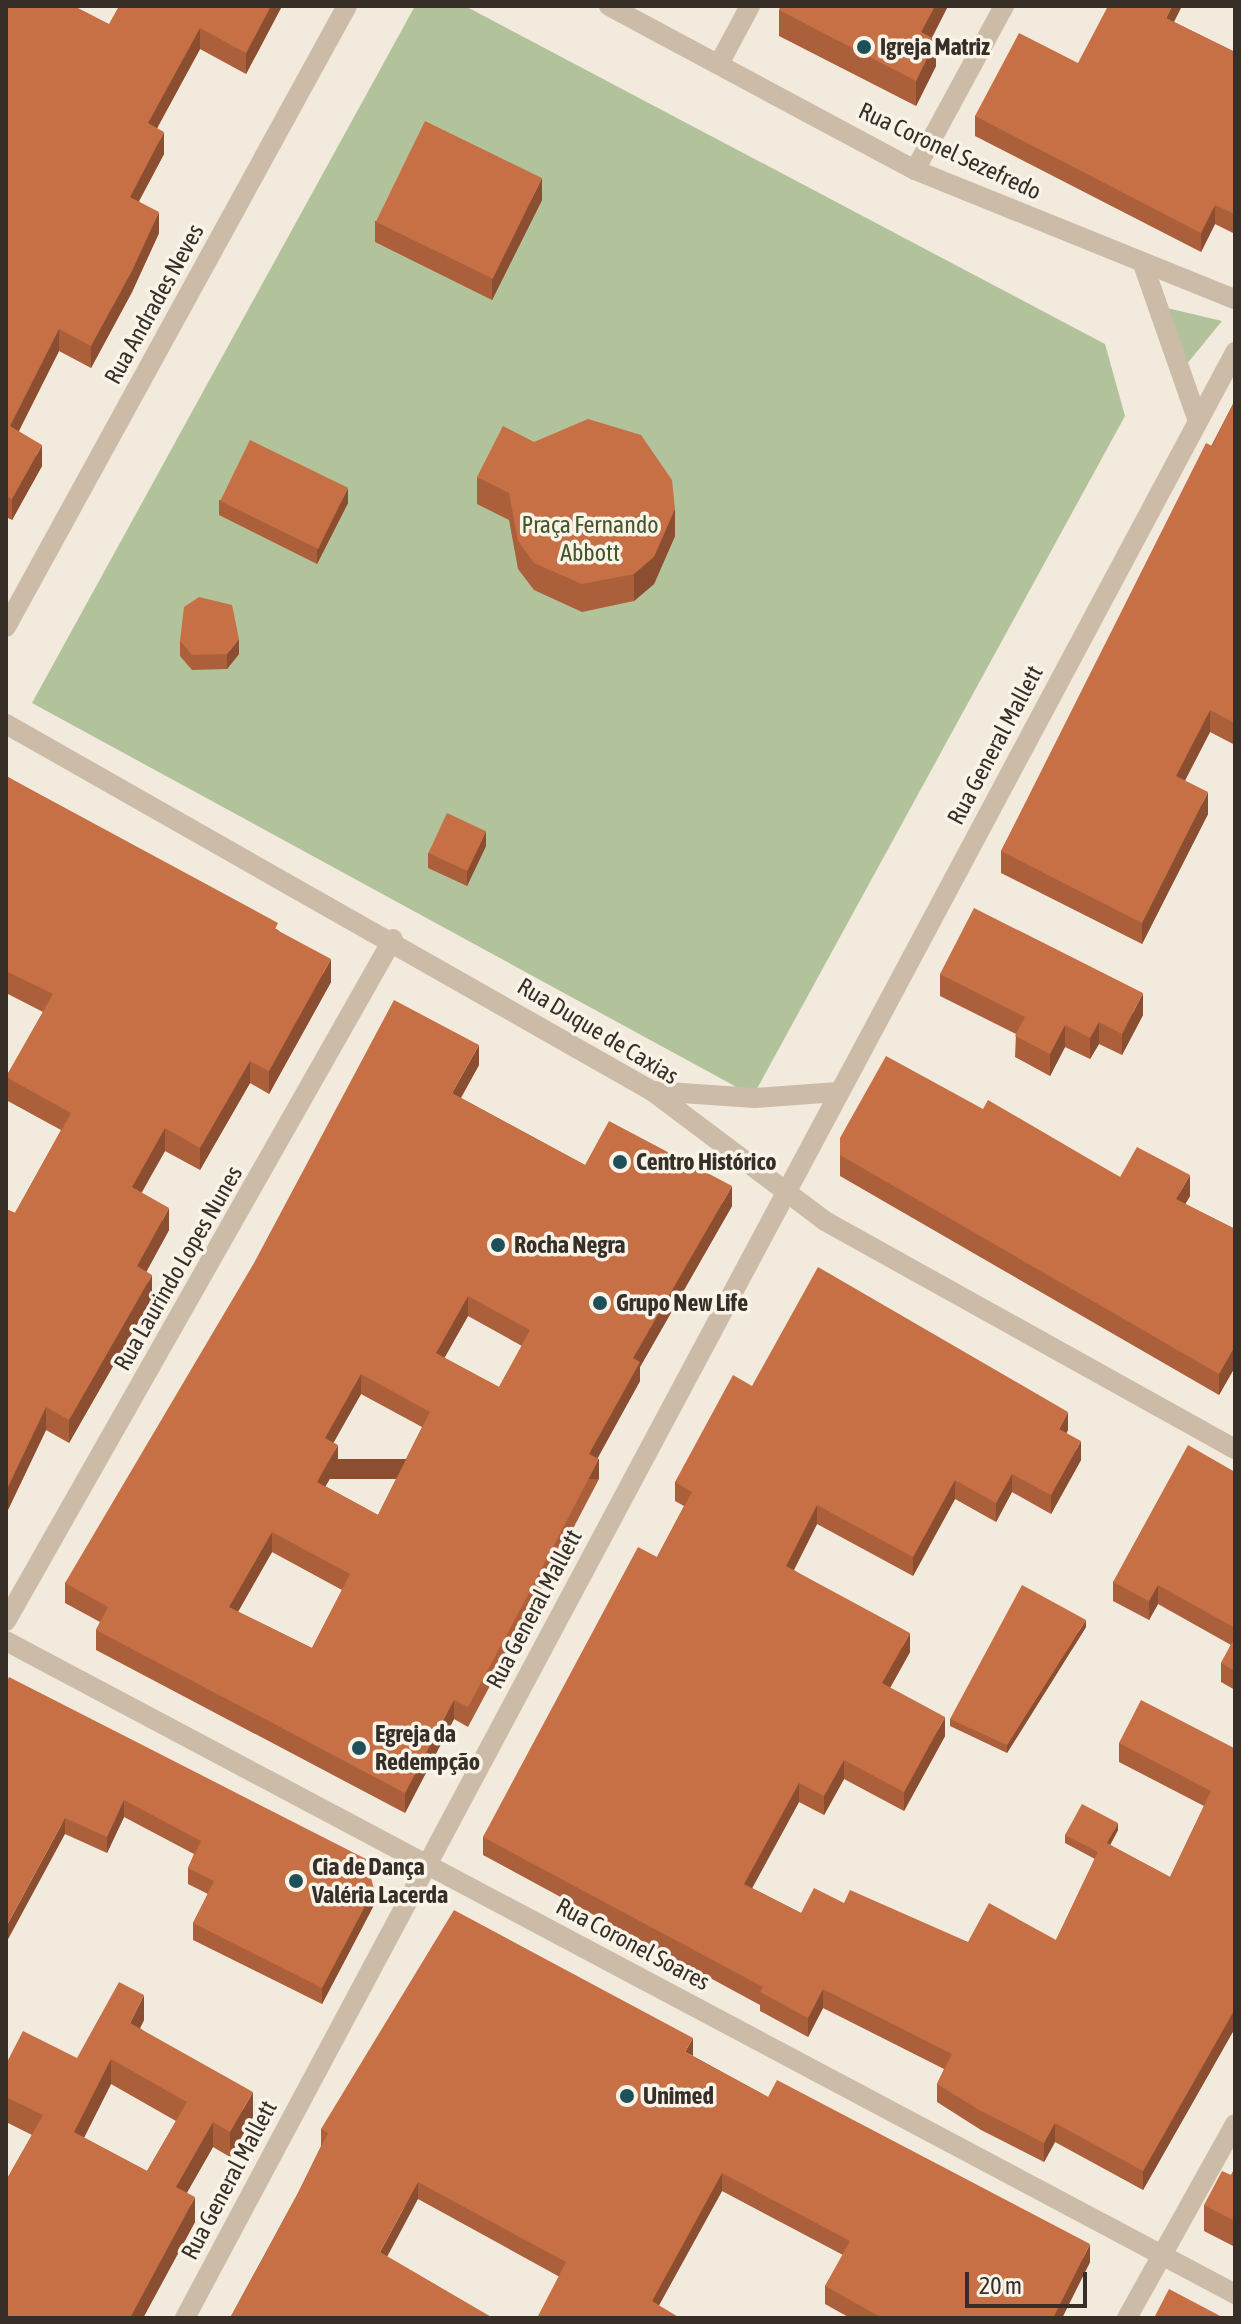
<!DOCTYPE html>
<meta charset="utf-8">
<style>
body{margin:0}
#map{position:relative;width:1241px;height:2324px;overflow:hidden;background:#f2eadc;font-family:"Asap Condensed",sans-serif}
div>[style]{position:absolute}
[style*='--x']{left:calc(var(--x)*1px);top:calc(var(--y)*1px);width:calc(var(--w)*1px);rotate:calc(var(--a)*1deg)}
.green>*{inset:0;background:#b2c29b}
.minor>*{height:20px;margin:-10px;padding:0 10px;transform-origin:10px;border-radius:10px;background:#cbbba7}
.tertiary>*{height:20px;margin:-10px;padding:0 10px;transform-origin:10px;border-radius:10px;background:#cbbba7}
.wall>*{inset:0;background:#ab603b}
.shaded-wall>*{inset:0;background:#8b4e30;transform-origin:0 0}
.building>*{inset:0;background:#c77045;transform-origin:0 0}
.dots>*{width:22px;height:22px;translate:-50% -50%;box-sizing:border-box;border:4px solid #faf3e8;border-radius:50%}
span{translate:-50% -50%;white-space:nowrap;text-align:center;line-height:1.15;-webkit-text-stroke:7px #faf3e8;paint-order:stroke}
.poi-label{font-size:24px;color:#372e28;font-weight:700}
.left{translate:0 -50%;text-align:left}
.street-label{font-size:24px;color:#372e28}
.park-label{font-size:24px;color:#43562b}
.frame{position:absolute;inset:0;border:8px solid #372e28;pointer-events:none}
.scale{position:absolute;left:965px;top:2272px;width:122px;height:36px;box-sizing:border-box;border:4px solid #372e28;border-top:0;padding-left:10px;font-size:24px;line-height:28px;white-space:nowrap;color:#372e28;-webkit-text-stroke:6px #faf3e8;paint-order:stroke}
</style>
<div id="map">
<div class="green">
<div style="clip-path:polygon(415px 6px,465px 6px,1105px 344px,1125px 416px,753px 1096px,32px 703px)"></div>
<div style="clip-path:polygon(1167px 308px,1222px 321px,1186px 365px)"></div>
</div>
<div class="minor">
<div style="--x:609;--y:6;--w:347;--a:28.2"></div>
<div style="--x:915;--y:170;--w:345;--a:22"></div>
<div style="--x:720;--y:62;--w:64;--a:-61.8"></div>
<div style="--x:915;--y:170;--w:187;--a:-61.5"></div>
<div style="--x:1144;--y:267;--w:163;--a:70.7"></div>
<div style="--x:6;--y:724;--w:743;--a:29.6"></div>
<div style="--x:652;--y:1091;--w:216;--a:36.9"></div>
<div style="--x:825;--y:1221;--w:469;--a:29.1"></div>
<div style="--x:652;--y:1091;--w:103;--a:3.9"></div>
<div style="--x:755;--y:1098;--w:83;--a:-4.1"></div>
<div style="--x:6;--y:1621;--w:784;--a:-60.43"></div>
<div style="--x:6;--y:1641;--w:1392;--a:27.98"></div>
<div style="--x:185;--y:2318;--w:2229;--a:-61.89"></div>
<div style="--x:1127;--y:2318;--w:222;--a:-60.9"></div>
</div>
<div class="tertiary">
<div style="--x:6;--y:627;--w:708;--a:-61.23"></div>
</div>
<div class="wall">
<div style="clip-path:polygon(6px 6px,109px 24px,282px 6px,246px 74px,200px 49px,157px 128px,164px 154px,139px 201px,159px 233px,132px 292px,91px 368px,59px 351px,19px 431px,42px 466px,12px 520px,6px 517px)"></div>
<div style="clip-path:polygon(781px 6px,948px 6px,932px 38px,936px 66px,916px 106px,779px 36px,779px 10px)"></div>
<div style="clip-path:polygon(1174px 22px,1235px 52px,1235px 234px,1215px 224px,1201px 252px,975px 136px,975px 116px,1078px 63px)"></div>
<div style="clip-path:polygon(542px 200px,492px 300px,375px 242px,375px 221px)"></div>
<div style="clip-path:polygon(1235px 400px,1235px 745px,1210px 732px,1185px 780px,1208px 814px,1142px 944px,1001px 873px,1001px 851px)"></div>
<div style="clip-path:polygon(477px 477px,675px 536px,654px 584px,634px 601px,582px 612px,534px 590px,518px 569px,509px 520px,477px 504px)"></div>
<div style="clip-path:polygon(219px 500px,348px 503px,317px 564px,219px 515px)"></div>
<div style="clip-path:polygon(180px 641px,239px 654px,227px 669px,192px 670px,180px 656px)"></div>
<div style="clip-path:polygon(6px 776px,278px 930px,331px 982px,269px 1094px,250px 1083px,200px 1170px,165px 1151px,141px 1192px,169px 1230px,146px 1272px,152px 1298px,69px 1443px,46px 1430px,6px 1514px,6px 1209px,15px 1213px,61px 1130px,6px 1100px,6px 1077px,43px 1012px,6px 993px)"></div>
<div style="clip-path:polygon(486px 846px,467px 886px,428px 868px,428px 853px)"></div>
<div style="clip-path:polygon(940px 974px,1143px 1015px,1122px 1055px,1099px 1044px,1090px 1059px,1065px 1047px,1050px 1076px,1015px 1057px,1016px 1034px,940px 996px)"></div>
<div style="clip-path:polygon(evenodd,479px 1065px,461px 1098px,585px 1165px,732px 1206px,640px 1367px,640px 1381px,597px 1458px,599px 1479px,521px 1628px,468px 1727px,454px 1719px,405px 1813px,96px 1650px,96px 1630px,100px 1622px,65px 1603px,65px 1583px,479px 1065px,468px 1316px,522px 1346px,499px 1387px,444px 1358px,468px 1316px,479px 1065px,361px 1394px,422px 1427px,378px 1515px,325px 1486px,338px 1465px,333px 1442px,361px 1394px,479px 1065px,272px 1552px,342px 1590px,312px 1648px,238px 1612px,272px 1552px)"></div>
<div style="clip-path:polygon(983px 1109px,1120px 1177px,1190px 1196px,1185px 1204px,1235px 1229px,1235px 1367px,1219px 1395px,840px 1176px,840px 1138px)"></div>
<div style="clip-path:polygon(752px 1386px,1068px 1430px,1066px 1433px,1081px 1460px,1051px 1514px,1012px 1492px,996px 1522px,955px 1499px,913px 1576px,817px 1524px,794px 1570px,910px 1652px,890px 1688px,945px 1736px,904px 1811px,844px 1779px,824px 1815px,799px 1802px,752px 1888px,801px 1913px,844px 1903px,968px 1942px,1056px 1940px,1095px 1859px,1065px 1843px,1065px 1835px,1118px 1830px,1110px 1845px,1170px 1877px,1204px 1806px,1119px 1762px,1119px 1743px,1234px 1748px,1235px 1747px,1235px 2028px,1143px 2190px,1055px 2142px,1044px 2162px,981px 2130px,937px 2102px,937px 2084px,944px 2069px,823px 2008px,808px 2037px,760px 2011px,760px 2005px,483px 1855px,483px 1837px,657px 1557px,684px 1506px,675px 1501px,675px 1482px)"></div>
<div style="clip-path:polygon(1235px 1472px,1235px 1690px,1221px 1682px,1221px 1663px,1231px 1645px,1158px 1604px,1149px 1620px,1113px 1601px,1113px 1582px)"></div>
<div style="clip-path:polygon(1086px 1627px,1007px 1753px,950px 1726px,950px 1719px)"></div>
<div style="clip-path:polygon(6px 1683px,374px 1905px,322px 2004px,193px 1940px,193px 1923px,208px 1894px,188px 1884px,188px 1868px,194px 1854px,124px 1817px,107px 1853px,65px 1834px)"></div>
<div style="clip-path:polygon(evenodd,144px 2020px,140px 2028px,253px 2117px,230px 2157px,213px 2147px,187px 2192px,195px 2222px,143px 2318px,6px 2318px,8px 2177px,32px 2135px,6px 2122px,6px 2064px,77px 2058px,144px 2020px,111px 2084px,176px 2121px,147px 2171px,84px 2138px,111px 2084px)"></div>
<div style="clip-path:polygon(693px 2056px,768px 2097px,1090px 2262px,1062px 2318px,850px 2318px,825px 2304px,825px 2286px,843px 2255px,722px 2191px,659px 2305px,558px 2276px,418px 2199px,230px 2318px,298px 2193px,321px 2146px,321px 2129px)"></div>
<div style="clip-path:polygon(1235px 2168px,1235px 2247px,1204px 2231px,1204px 2205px,1231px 2175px)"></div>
</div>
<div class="shaded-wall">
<div style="clip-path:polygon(271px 6px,282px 6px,246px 74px,246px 53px)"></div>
<div style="clip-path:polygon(935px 6px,948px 6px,921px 57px,921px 32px)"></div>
<div style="clip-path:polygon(1172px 6px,1182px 6px,1166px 38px,1166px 18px)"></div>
<div style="clip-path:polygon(200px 28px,200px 49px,148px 145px,148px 123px)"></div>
<div style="clip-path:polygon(936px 40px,936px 66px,916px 106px,916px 81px)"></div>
<div style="clip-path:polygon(164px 132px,164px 154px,130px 218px,130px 197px)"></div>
<div style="clip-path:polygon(542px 178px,542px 200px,492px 300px,492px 279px)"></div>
<div style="clip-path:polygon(1215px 205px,1215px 224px,1201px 252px,1201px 233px)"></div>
<div style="clip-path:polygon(159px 212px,159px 233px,132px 292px,91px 368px,91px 346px)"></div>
<div style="clip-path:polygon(59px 329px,59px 351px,10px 448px,10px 426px)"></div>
<div style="clip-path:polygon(42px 445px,42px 466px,12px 520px,12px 499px)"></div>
<div style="clip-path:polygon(348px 488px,348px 503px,317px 564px,317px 549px)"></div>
<div style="clip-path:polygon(675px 509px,675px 536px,654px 584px,634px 601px,634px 574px)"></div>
<div style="clip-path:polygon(239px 639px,239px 654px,227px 669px,227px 654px)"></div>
<div style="clip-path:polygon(1210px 710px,1210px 732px,1176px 798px,1176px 776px)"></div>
<div style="clip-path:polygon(1208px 792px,1208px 814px,1142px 944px,1142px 923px)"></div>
<div style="clip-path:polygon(486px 831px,486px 846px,467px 886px,467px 871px)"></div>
<div style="clip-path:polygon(331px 959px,331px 982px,269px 1094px,269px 1071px)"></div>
<div style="clip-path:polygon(1143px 993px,1143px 1015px,1122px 1055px,1122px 1034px)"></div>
<div style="clip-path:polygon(1099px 1022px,1099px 1044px,1090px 1059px,1090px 1038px)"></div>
<div style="clip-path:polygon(1065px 1025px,1065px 1047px,1050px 1076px,1050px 1054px)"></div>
<div style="clip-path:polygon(479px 1045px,479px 1065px,452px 1113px,452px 1093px)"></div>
<div style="clip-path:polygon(250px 1061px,250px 1083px,200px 1170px,200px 1148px)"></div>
<div style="clip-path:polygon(165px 1128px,165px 1151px,132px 1210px,132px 1187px)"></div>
<div style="clip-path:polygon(1190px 1175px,1190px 1196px,1176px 1220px,1176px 1199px)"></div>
<div style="clip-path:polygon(732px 1186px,732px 1206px,640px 1367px,640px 1381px,589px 1474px,589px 1454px,633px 1358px)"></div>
<div style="clip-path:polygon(169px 1208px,169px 1230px,137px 1289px,137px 1266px)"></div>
<div style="clip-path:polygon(152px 1275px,152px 1298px,69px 1443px,69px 1420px)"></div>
<div style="clip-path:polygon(468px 1296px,468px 1316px,436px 1373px,436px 1353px)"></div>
<div style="clip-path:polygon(1235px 1346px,1235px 1367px,1219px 1395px,1219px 1374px)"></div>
<div style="clip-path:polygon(361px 1374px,361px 1394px,325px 1458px,325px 1438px)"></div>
<div style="clip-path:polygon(46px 1407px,46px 1430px,6px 1514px,6px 1491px)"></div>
<div style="clip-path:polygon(1068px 1412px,1068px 1430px,1059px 1448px,1059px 1429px)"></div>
<div style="clip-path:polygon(1081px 1441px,1081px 1460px,1051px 1514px,1051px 1495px)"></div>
<div style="clip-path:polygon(338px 1445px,338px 1465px,317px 1501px,317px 1482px)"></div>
<div style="left:599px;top:1459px;width:20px;height:280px;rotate:90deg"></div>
<div style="clip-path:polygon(1012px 1474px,1012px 1492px,996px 1522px,996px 1503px)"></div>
<div style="clip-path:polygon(955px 1480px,955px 1499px,913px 1576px,913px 1557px)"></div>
<div style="clip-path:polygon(817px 1505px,817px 1524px,786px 1585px,786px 1566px)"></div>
<div style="clip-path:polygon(272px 1532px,272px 1552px,229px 1627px,229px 1607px)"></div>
<div style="clip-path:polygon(1158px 1585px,1158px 1604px,1149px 1620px,1149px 1601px)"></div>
<div style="clip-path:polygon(1086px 1620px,1086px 1627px,1007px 1753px,1007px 1745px)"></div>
<div style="clip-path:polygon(910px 1633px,910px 1652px,882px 1702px,882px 1683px)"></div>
<div style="clip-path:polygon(454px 1700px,454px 1719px,405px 1813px,405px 1793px)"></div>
<div style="clip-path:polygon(945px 1717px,945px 1736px,904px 1811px,904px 1792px)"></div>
<div style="clip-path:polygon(844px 1760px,844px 1779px,824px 1815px,824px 1796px)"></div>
<div style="clip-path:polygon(799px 1783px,799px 1802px,744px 1903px,744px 1884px)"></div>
<div style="clip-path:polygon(124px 1800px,124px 1817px,107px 1853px,107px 1837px)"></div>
<div style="clip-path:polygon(65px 1818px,65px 1834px,6px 1943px,6px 1927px)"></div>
<div style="clip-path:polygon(1118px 1823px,1118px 1830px,1101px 1862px,1101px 1854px)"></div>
<div style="clip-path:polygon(374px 1889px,374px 1905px,322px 2004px,322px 1988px)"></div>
<div style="clip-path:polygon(823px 1989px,823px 2008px,808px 2037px,808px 2018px)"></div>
<div style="clip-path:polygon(144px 1995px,144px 2020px,130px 2048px,130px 2023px)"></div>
<div style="clip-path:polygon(1235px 2009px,1235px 2028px,1143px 2190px,1143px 2171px)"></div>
<div style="clip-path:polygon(693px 2038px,693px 2056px,685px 2052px)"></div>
<div style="clip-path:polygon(111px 2059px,111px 2084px,74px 2157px,74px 2132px)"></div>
<div style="clip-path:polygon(253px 2092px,253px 2117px,230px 2157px,230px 2132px)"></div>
<div style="clip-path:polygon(213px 2122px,213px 2147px,176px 2212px,176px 2187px)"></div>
<div style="clip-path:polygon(1055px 2123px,1055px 2142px,1044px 2162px,1044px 2143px)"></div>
<div style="clip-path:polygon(722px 2173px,722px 2191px,652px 2318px,652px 2301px)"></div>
<div style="clip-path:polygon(418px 2182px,418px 2199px,380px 2270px,380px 2252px)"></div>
<div style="clip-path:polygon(195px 2197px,195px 2222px,143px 2318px,130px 2318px)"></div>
<div style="clip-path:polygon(1090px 2244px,1090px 2262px,1062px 2318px,1053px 2318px)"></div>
</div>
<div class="building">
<div style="clip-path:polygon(6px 6px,74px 6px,109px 24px,119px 6px,271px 6px,246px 53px,200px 28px,148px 123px,164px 132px,130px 197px,159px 212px,132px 271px,91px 346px,59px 329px,10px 426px,42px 445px,12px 499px,6px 496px)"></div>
<div style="clip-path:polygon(781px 6px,935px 6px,921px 32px,936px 40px,916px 81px,779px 10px)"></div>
<div style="clip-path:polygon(1108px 6px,1172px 6px,1166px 18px,1235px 52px,1235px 214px,1215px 205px,1201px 233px,975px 116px,1019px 33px,1078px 63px)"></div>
<div style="left:425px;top:121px;width:130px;height:112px;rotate:26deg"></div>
<div style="clip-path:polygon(1235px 400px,1235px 723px,1210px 710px,1176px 776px,1208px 792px,1142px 923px,1001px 851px,1206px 443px,1212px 446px)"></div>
<div style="clip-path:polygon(588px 419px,641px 435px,672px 480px,675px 509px,654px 557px,634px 574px,582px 584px,534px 563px,518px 541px,509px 493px,477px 477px,503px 426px,534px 442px)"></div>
<div style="left:250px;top:440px;width:109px;height:68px;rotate:26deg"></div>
<div style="clip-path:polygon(199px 597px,232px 605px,239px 639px,227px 654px,192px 655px,180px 641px,184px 607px)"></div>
<div style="clip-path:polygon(6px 776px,278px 923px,275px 929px,331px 959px,269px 1071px,250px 1061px,200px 1148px,165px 1128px,132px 1187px,169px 1208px,137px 1266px,152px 1275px,69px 1420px,46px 1407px,6px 1491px,6px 1209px,15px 1213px,71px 1113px,6px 1077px,53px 994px,6px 971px)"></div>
<div style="left:447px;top:813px;width:43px;height:44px;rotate:25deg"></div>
<div style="clip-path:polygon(974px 908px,1143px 993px,1122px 1034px,1099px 1022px,1090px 1038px,1065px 1025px,1050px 1054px,1015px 1036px,1025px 1017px,940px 974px)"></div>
<div style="clip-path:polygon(evenodd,394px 1000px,479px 1045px,452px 1093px,585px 1165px,609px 1121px,732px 1186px,633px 1358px,640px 1362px,589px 1454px,599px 1459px,521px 1608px,468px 1707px,454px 1700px,405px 1793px,96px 1630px,108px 1607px,65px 1583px,254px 1263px,394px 1000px,468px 1296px,530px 1330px,499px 1387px,436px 1353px,468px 1296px,394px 1000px,361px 1374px,430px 1412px,378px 1515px,317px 1482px,338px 1445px,325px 1438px,361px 1374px,394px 1000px,272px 1532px,350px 1574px,312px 1648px,229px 1607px,272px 1532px)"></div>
<div style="clip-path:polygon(886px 1056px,983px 1109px,988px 1100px,1120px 1177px,1137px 1147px,1190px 1175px,1176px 1199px,1235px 1229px,1235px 1346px,1219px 1374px,840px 1155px,840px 1138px)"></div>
<div style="clip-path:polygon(818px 1267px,1068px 1412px,1059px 1429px,1081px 1441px,1051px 1495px,1012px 1474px,996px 1503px,955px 1480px,913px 1557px,817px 1505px,786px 1566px,910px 1633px,882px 1683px,945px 1717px,904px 1792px,844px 1760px,824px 1796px,799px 1783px,744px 1884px,801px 1913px,814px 1888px,844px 1903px,850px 1890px,968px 1942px,989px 1903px,1056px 1940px,1103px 1841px,1170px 1877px,1211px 1791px,1119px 1743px,1141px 1700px,1234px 1748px,1235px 1747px,1235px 2009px,1143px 2171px,1055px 2123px,1044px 2143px,981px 2111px,937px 2084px,952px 2054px,823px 1989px,808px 2018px,760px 1992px,763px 1987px,483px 1837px,638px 1547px,657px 1557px,692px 1492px,675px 1482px,733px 1375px,752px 1386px)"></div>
<div style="clip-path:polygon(1188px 1445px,1235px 1472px,1235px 1628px,1158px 1585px,1149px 1601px,1113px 1582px)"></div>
<div style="clip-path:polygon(1022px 1585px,1086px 1620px,1007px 1745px,950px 1719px)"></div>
<div style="clip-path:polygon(1235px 1637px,1235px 1671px,1221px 1663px)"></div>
<div style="clip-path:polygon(9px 1677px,366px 1859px,374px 1889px,322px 1988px,193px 1923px,214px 1881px,188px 1868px,201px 1841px,124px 1800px,107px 1837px,65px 1818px,6px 1927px,6px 1683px)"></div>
<div style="clip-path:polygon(1082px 1804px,1118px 1823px,1107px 1843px,1103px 1841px,1098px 1852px,1065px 1835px)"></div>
<div style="clip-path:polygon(454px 1910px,693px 2038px,685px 2052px,768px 2097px,777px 2080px,1090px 2244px,1053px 2318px,882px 2318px,825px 2286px,850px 2241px,722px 2173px,652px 2301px,680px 2318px,537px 2318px,566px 2262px,418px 2182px,380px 2252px,493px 2318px,230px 2318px,298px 2193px,328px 2133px,321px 2129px)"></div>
<div style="clip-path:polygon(evenodd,119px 1982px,144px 1995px,130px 2023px,253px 2092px,230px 2132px,213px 2122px,176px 2187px,195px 2197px,130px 2318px,6px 2318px,6px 2176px,8px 2177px,43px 2115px,6px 2097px,6px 2064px,23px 2031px,77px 2058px,119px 1982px,111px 2059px,187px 2102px,147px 2171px,74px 2132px,111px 2059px)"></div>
<div style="clip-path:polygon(1235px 2168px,1235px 2221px,1204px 2205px,1222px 2171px,1231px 2175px)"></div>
<div style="clip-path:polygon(1169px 2289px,1224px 2318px,1154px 2318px)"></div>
</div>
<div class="dots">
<div style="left:864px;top:47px;background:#1d5059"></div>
<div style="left:620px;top:1162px;background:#1d5059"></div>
<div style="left:498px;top:1245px;background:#1d5059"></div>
<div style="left:600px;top:1303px;background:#1d5059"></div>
<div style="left:359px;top:1748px;background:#1d5059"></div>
<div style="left:296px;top:1881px;background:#1d5059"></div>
<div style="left:627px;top:2096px;background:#1d5059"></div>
</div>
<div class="poi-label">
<span class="left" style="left:880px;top:47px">Igreja Matriz</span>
<span class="left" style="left:636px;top:1162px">Centro Histórico</span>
<span class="left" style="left:514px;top:1245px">Rocha Negra</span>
<span class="left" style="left:616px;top:1303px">Grupo New Life</span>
<span class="left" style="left:375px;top:1748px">Egreja da<br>Redempção</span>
<span class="left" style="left:312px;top:1881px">Cia de Dança<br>Valéria Lacerda</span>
<span class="left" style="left:643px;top:2096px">Unimed</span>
</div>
<div class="street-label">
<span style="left:950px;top:151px;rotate:25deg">Rua Coronel Sezefredo</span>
<span style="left:154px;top:304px;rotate:-61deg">Rua Andrades Neves</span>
<span style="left:995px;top:745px;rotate:-62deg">Rua General Mallett</span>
<span style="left:598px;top:1031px;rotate:31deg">Rua Duque de Caxias</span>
<span style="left:178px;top:1268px;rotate:-60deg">Rua Laurindo Lopes Nunes</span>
<span style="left:534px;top:1609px;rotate:-62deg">Rua General Mallett</span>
<span style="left:633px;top:1944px;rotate:28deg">Rua Coronel Soares</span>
<span style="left:229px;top:2180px;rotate:-62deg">Rua General Mallett</span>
</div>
<div class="park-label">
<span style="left:590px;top:539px">Praça Fernando<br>Abbott</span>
</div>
<div class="frame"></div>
<div class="scale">20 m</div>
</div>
